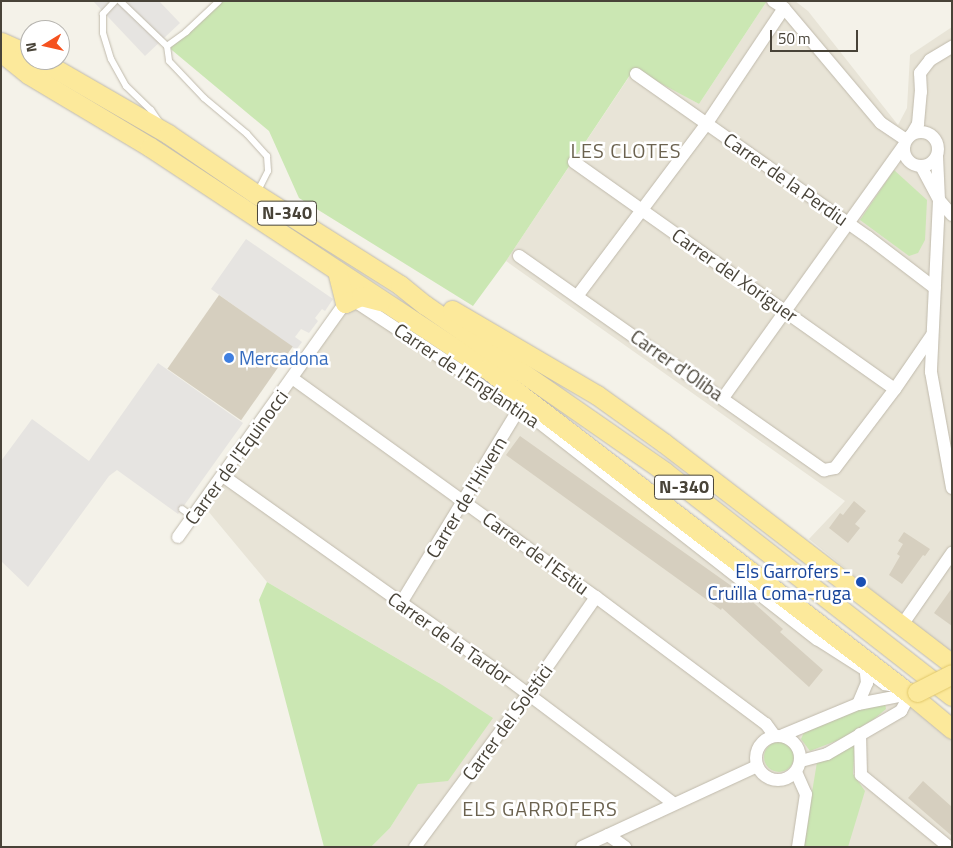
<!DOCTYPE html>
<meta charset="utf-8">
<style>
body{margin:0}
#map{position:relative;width:953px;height:848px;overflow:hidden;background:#f4f2e9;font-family:"Titillium Web",sans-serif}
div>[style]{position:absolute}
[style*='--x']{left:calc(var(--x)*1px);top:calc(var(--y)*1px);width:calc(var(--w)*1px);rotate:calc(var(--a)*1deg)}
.residential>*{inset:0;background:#e8e4d7}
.green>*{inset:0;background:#cbe7b3}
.round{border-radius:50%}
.parking>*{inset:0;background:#e6e4e1}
.building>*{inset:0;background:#d6cfbf;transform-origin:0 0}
.roads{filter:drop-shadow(0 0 1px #c0baac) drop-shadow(0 0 1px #c0baac)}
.lane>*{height:6px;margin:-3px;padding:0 3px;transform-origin:3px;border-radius:3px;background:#fff}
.street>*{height:12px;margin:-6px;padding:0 6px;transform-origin:6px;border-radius:6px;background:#fff}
.street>.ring{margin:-6px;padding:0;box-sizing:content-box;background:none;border:12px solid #fff;border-radius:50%}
.primary>*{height:19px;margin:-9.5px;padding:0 9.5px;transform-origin:9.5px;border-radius:9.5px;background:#fce99b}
.bridges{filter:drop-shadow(0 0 1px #e2c86a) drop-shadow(0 0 1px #e2c86a)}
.primary-bridge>*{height:19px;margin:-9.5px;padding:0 9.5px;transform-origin:9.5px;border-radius:9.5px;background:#fce99b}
.dots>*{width:14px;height:14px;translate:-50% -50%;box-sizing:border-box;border:2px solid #fff;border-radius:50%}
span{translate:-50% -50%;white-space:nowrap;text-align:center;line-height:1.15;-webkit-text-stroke:5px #fff;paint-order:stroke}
.shield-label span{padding:1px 4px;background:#fff;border:1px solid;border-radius:4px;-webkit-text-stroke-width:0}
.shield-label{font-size:18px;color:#484338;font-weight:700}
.street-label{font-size:19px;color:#484338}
.shop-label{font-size:19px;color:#366cbe}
.left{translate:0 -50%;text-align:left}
.transit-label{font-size:19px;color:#164399}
.right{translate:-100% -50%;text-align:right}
.neighbourhood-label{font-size:20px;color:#6b624f;letter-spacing:1px}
.frame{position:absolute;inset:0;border:2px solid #484338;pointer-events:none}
.north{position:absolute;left:20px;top:20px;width:50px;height:50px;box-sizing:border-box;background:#fff;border:1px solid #b6b4af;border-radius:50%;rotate:261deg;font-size:14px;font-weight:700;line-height:20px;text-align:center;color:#484338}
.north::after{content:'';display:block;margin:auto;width:18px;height:22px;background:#f5521f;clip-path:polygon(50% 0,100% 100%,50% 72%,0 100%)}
.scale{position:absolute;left:770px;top:30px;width:88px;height:22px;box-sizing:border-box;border:2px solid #484338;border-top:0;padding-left:6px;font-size:15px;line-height:18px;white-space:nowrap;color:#484338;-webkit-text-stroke:4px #fff;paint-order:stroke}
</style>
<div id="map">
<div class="residential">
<div style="clip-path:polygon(767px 1px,795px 1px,808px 11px,898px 125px,907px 108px,910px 55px,952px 27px,952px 655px,809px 539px,845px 501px,506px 261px,635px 68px,699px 104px)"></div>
<div style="clip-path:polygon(352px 287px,441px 351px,558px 427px,952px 724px,952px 847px,371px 847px,390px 828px,418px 783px,439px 683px,267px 582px,198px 499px)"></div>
</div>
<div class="green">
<div style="clip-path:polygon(216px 1px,767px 1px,699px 104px,634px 69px,506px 261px,473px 306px,299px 198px,269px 131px,167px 46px)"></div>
<div style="clip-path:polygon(894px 170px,927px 200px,925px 240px,918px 253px,909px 256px,860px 220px)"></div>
<div style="clip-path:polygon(267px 582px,439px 683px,493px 718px,448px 781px,418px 784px,390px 828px,371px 847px,324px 847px,259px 600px)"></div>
<div style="clip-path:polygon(878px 702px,885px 703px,886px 709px,874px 719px,841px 739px,810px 751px,801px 739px,806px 728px)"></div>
<div class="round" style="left:764px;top:742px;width:30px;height:30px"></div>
<div style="clip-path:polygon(855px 744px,853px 774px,865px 791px,848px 847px,803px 847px,817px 762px)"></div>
</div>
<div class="parking">
<div style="clip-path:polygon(93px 1px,159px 1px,180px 23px,145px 56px)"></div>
<div style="clip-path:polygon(246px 239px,333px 299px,325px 311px,322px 309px,315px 318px,318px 321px,309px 333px,301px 329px,295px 337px,302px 342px,296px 350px,211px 289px)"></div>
<div style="clip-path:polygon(158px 363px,243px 423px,178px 514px,117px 470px,109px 476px,28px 587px,1px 561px,1px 461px,32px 419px,89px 461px)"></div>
</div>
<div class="building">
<div style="left:219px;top:295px;width:90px;height:90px;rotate:35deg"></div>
<div style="clip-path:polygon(520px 436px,747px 597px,783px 629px,780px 632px,823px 670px,809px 687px,722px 608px,721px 610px,506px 455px)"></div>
<div style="clip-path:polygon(854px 501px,866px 511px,855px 524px,860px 528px,848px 543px,829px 528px,840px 513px,843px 515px)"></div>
<div style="clip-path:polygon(904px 532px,930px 549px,925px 556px,923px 555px,902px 584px,889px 575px,900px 556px,897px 554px,903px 544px,898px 541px)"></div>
<div style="clip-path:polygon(952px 588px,952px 626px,934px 613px)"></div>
<div style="clip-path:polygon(923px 781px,952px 807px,952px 836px,908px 798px)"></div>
</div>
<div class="roads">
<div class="lane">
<div style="--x:115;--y:1;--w:18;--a:133"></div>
<div style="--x:103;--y:14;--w:19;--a:90"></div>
<div style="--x:103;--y:33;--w:27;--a:73"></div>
<div style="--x:111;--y:59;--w:31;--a:61"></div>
<div style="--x:126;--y:86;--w:35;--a:44"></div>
<div style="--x:151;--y:110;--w:16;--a:55"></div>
<div style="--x:120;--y:1;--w:65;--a:43.8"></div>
<div style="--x:167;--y:46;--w:24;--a:-36"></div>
<div style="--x:186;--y:32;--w:45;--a:-43.2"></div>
<div style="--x:167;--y:46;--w:15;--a:82"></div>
<div style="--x:169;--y:61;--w:51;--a:46.6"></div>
<div style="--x:204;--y:98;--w:56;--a:39.9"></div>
<div style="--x:247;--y:134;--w:30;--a:48"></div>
<div style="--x:267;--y:156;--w:15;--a:86"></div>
<div style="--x:268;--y:171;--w:25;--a:117"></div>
<div style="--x:182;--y:509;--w:14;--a:36"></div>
<div style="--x:868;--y:675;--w:20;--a:37"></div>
<div style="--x:884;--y:687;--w:10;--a:11"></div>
</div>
<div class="street">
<div style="--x:773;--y:1;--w:13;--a:32"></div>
<div style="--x:784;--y:8;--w:150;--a:49.9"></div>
<div style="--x:881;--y:123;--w:30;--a:34"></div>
<div style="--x:636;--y:74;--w:284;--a:35.1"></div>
<div style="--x:868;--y:237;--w:84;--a:37.3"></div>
<div class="ring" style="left:904px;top:132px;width:22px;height:22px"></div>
<div style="--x:912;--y:134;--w:12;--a:-59"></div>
<div style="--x:918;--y:124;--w:32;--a:-85"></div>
<div style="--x:921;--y:92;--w:19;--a:-93"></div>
<div style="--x:920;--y:73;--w:16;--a:-52"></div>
<div style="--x:930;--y:60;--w:26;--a:-31"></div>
<div style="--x:937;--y:156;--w:44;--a:87.4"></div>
<div style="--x:939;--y:200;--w:172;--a:92.7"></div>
<div style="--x:931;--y:372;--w:118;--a:79.7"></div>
<div style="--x:574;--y:162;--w:393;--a:35.3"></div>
<div style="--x:921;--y:166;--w:38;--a:62"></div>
<div style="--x:939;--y:200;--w:20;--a:49"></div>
<div style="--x:519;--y:256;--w:373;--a:35.1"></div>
<div style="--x:824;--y:470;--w:11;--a:-10"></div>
<div style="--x:835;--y:468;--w:99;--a:-52.8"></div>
<div style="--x:895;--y:389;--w:65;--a:-55.6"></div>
<div style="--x:578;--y:295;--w:215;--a:-53.1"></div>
<div style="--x:707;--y:123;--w:138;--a:-56.2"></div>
<div style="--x:353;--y:300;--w:136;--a:33.3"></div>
<div style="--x:467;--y:375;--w:41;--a:37.1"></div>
<div style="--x:500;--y:400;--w:31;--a:22"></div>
<div style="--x:529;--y:412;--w:9;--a:49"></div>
<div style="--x:535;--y:419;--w:358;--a:38"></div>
<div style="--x:817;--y:639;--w:59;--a:32.6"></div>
<div style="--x:292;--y:378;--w:375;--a:35.8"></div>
<div style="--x:596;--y:597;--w:212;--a:36.8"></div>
<div style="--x:766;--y:724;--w:14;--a:54"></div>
<div style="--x:723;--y:398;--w:311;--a:-54.4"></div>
<div style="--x:223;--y:476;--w:335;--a:35.4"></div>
<div style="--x:496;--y:670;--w:221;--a:36.9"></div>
<div style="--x:178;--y:537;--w:287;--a:-54.5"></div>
<div style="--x:401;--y:603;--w:227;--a:-58.7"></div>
<div style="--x:902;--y:625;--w:88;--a:-55.2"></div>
<div style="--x:858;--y:704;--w:23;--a:-67"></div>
<div style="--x:867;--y:683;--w:19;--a:-96"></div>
<div style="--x:860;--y:734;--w:41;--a:88.6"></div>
<div style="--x:861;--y:775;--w:114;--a:39.3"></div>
<div style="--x:783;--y:735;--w:81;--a:-22.5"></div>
<div style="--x:858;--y:704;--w:53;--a:-10.9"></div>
<div class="ring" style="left:756px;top:736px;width:32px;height:32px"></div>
<div style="--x:801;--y:761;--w:27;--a:-15"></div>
<div style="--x:827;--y:754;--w:86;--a:-30.2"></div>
<div style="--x:901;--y:711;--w:19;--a:-62"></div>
<div style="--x:796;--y:772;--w:24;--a:66"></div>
<div style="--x:806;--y:794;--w:54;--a:98.6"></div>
<div style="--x:608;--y:835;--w:21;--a:35"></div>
<div style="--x:415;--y:847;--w:192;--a:-53.5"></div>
<div style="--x:529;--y:693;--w:117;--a:-55.1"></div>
<div style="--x:582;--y:847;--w:193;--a:-24.8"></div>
</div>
<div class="primary">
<div style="--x:1;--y:42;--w:32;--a:24"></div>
<div style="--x:1;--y:52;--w:35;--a:39"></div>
<div style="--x:28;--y:74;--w:142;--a:30.9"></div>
<div style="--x:150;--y:147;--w:404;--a:33.4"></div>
<div style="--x:487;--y:369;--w:533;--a:37.54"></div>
<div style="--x:910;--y:694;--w:55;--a:39.8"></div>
<div style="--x:40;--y:60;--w:148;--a:30"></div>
<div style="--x:168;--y:134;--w:107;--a:34.3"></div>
<div style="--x:256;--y:194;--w:170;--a:32.3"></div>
<div style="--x:400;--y:285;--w:32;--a:39"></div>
<div style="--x:425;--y:305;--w:292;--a:34.8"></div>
<div style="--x:665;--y:472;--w:364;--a:38"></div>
<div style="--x:337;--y:271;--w:33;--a:76"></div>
<div style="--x:345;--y:303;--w:17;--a:-24"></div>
<div style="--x:361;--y:296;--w:20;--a:15"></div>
<div style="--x:452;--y:310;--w:168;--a:30.4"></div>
<div style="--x:597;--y:395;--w:82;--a:35.6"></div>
<div style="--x:664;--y:443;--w:363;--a:37.5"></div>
</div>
</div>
<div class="bridges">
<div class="primary-bridge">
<div style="--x:917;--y:692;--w:39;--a:-27"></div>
</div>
</div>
<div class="dots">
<div style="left:229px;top:358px;background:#3f7fe0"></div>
<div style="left:861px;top:582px;background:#1a4fb4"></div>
</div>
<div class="shield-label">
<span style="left:287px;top:213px">N-340</span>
<span style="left:684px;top:487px">N-340</span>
</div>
<div class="street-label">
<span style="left:786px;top:179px;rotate:35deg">Carrer de la Perdiu</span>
<span style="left:735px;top:275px;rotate:35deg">Carrer del Xoriguer</span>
<span style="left:677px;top:365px;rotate:35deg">Carrer d'Oliba</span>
<span style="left:467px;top:375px;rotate:34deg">Carrer de l'Englantina</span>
<span style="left:236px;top:457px;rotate:-54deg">Carrer de l'Equinocci</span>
<span style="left:466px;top:497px;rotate:-59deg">Carrer de l'Hivern</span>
<span style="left:536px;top:553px;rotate:36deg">Carrer de l'Estiu</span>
<span style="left:450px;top:638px;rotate:35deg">Carrer de la Tardor</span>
<span style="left:507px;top:722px;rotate:-54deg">Carrer del Solstici</span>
</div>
<div class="shop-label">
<span class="left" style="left:239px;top:358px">Mercadona</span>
</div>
<div class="transit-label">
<span class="right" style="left:851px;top:582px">Els Garrofers -<br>Cruïlla Coma-ruga</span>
</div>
<div class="neighbourhood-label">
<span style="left:626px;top:150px">LES CLOTES</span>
<span style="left:540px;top:808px">ELS GARROFERS</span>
</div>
<div class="frame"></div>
<div class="north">N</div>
<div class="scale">50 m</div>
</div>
